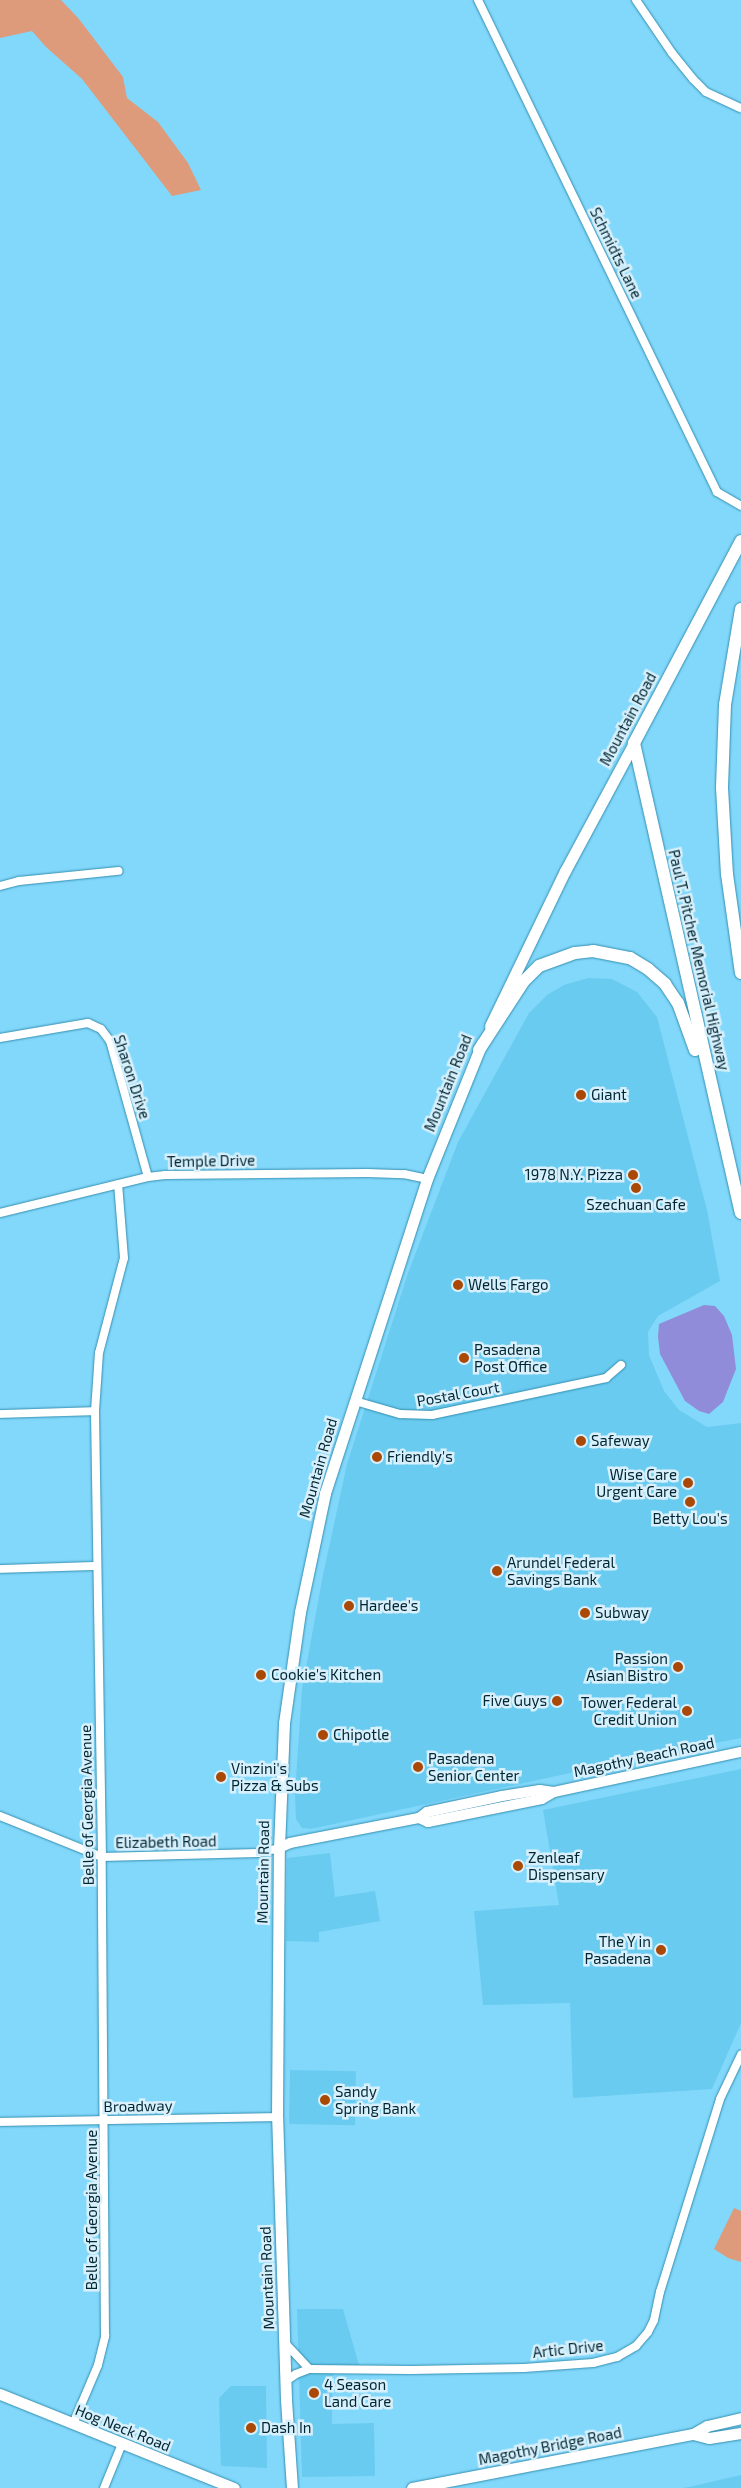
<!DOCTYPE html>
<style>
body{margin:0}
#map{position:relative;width:741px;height:2488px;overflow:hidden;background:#82d8fb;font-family:"Exo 2",sans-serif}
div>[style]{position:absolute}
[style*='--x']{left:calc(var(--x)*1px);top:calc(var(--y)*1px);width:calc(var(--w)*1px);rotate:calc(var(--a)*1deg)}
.built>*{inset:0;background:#6acbf0;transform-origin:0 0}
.green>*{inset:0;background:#dd9b7c}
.water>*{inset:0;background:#918cd9}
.roads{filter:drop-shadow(0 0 1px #358fb0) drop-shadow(0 0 1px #358fb0)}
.minor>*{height:8px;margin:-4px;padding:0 4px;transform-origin:4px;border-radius:4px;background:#fff}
.tertiary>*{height:10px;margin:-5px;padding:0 5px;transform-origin:5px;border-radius:5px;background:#fff}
.secondary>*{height:11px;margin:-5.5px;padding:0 5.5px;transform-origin:5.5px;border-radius:5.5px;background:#fff}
.primary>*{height:12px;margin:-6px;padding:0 6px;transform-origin:6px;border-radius:6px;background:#fff}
.dots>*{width:14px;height:14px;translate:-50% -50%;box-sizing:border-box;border:2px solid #d8f0fb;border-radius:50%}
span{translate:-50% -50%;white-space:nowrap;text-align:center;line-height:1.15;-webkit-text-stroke:5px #d8f0fb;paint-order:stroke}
.street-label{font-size:15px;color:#002633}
.poi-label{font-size:15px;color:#002633}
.left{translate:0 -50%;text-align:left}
.right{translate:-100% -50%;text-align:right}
</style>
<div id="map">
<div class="built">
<div style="clip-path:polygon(588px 978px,612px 979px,637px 992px,657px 1017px,707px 1210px,720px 1281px,658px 1316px,648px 1332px,649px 1355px,664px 1391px,679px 1410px,707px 1427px,741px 1423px,741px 1738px,663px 1753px,311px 1829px,302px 1828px,296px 1819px,295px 1794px,302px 1689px,323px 1575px,347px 1464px,408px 1273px,458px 1142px,529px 1013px,547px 995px,564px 985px)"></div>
<div style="clip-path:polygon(741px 1769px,741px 2023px,712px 2089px,573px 2098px,570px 2003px,483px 2005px,474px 1911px,559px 1905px,543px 1810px)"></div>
<div style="clip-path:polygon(330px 1853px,335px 1897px,375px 1891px,380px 1921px,319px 1932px,319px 1942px,286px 1941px,287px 1858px)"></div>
<div style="left:290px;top:2070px;width:66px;height:54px;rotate:1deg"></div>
<div style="clip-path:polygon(297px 2309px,343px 2309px,359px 2365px,333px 2365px,332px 2424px,374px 2423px,375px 2476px,302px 2477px)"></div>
<div style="clip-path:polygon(231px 2386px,266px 2386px,267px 2468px,221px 2466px,219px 2398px)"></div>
<div style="clip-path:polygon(741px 2475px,741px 2488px,682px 2488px,689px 2487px)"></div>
</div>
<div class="green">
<div style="clip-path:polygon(0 0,61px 0,79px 19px,123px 77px,127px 98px,158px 122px,188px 163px,201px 190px,172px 196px,82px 79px,46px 47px,32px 31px,0 38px)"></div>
<div style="clip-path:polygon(734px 2208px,741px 2211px,741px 2262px,728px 2258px,714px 2249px)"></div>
</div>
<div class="water">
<div style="clip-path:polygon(704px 1305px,715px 1306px,724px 1316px,732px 1335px,736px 1369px,723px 1402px,709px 1414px,699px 1411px,685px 1401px,660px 1354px,658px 1337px,659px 1324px)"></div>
</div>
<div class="roads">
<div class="minor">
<div style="--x:478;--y:0;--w:547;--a:64.09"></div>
<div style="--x:717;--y:492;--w:28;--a:30"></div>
<div style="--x:636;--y:0;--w:64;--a:55.8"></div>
<div style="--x:672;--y:53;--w:33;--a:51"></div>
<div style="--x:693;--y:79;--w:18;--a:45"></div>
<div style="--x:706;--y:92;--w:38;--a:25"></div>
<div style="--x:0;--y:886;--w:20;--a:-15"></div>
<div style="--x:19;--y:881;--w:100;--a:-5.8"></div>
<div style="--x:0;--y:1038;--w:89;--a:-9.7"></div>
<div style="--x:88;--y:1023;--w:14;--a:25"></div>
<div style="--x:101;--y:1029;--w:15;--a:53"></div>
<div style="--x:110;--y:1041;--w:141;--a:74.4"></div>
<div style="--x:0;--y:1213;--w:152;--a:-13.7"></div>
<div style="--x:148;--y:1177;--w:17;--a:-7"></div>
<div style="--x:165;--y:1175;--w:202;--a:-0.6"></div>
<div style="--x:367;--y:1173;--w:37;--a:2"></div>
<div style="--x:404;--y:1174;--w:24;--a:12"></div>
<div style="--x:355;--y:1401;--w:47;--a:16.1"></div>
<div style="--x:400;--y:1414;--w:32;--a:2"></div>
<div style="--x:432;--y:1415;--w:178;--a:-12"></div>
<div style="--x:606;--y:1378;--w:20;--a:-41"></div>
<div style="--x:0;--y:1414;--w:95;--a:-1.8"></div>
<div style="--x:0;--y:1569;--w:97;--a:-1.8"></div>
<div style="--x:0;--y:1816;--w:110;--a:21.9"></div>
<div style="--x:102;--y:1857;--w:156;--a:-1.5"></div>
<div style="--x:258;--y:1853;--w:22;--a:-13"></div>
<div style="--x:0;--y:2122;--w:277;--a:-1"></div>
<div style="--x:285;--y:2343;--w:35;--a:47"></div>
<div style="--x:286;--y:2381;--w:12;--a:-35"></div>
<div style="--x:296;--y:2374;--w:14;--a:-21"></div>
<div style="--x:309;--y:2369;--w:102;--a:0.6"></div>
<div style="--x:411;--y:2370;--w:113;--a:-1"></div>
<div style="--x:524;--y:2368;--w:69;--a:-4.1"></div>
<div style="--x:593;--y:2363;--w:25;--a:-14"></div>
<div style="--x:617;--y:2357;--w:22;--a:-30"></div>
<div style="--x:636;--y:2346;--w:18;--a:-49"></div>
<div style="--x:648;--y:2332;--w:13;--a:-63"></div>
<div style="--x:654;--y:2320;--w:29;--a:-78"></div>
<div style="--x:660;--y:2292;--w:202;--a:-72.7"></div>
<div style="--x:720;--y:2099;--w:49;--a:-64.5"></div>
<div style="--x:73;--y:2424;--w:64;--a:-67"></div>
<div style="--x:98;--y:2365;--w:30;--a:-76"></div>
<div style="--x:105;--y:2336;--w:479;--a:-90.4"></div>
<div style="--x:102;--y:1857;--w:446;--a:-90.9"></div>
<div style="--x:95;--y:1411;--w:58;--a:-86.1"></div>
<div style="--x:99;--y:1353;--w:98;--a:-75.3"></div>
<div style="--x:124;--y:1258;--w:74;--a:-94.6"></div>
<div style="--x:104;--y:2488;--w:48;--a:-67.8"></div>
</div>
<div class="tertiary">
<div style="--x:419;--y:1818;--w:10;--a:24"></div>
<div style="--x:428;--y:1822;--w:116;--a:-11.4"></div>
<div style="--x:542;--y:1799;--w:14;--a:-30"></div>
<div style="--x:554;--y:1792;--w:191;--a:-12.1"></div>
<div style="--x:279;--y:1848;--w:12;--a:-24"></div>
<div style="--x:290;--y:1843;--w:131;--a:-11"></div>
<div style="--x:419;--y:1818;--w:10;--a:-37"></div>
<div style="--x:427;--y:1812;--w:77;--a:-12"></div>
<div style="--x:502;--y:1796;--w:38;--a:-9"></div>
<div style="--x:540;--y:1790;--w:14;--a:8"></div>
</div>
<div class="secondary">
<div style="--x:490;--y:1026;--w:172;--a:-64.2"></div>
<div style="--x:565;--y:871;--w:145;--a:-61.7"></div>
<div style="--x:0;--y:2394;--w:252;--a:21.9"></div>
<div style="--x:693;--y:2434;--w:16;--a:14"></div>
<div style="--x:709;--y:2438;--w:32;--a:-9"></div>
<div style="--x:292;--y:2488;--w:89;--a:-93.9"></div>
<div style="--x:286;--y:2399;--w:282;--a:-91.8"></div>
<div style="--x:277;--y:2117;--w:269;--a:-89.6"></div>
<div style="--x:279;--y:1848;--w:125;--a:-87.7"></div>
<div style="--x:284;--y:1723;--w:112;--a:-81.8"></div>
<div style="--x:300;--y:1612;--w:122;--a:-78.1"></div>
<div style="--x:325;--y:1493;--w:330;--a:-72"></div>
<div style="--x:427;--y:1179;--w:147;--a:-68"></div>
<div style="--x:412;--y:2488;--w:286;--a:-10.9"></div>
<div style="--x:693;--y:2434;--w:16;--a:-30"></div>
<div style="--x:707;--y:2426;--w:35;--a:-13"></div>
</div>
<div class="primary">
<div style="--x:741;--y:541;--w:229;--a:117.9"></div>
<div style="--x:634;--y:743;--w:482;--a:77.2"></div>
<div style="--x:741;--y:609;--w:97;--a:99.5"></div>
<div style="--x:725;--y:705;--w:83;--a:92.1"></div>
<div style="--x:722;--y:788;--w:86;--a:86.7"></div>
<div style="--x:727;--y:874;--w:100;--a:82"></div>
<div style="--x:479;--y:1050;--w:82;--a:-56.9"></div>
<div style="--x:524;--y:981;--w:21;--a:-45"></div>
<div style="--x:539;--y:966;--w:38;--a:-20"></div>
<div style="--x:575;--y:953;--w:18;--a:-6"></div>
<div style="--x:593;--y:951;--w:38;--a:11"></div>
<div style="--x:630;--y:958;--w:21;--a:31"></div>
<div style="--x:648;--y:969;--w:23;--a:41"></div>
<div style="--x:665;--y:984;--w:23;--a:56"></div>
<div style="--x:678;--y:1003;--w:50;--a:70.1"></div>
</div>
</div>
<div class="dots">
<div style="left:581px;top:1095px;background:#aa4806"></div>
<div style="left:633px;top:1175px;background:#aa4806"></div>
<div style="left:636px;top:1188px;background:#aa4806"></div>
<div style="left:458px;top:1285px;background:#aa4806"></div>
<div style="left:464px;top:1358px;background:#aa4806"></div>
<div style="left:581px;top:1441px;background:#aa4806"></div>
<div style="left:377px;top:1457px;background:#aa4806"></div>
<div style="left:688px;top:1483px;background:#aa4806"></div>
<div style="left:690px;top:1502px;background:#aa4806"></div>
<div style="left:497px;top:1571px;background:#aa4806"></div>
<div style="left:349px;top:1606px;background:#aa4806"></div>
<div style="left:585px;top:1613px;background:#aa4806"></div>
<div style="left:678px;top:1667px;background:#aa4806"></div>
<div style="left:261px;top:1675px;background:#aa4806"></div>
<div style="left:557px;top:1701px;background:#aa4806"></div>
<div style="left:687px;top:1711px;background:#aa4806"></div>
<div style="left:323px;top:1735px;background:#aa4806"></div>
<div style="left:418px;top:1767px;background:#aa4806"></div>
<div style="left:221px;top:1777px;background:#aa4806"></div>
<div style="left:518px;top:1866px;background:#aa4806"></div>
<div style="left:661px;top:1950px;background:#aa4806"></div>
<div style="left:325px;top:2100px;background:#aa4806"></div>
<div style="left:314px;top:2393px;background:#aa4806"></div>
<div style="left:251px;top:2428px;background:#aa4806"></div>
</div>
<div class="street-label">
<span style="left:616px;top:253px;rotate:64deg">Schmidts Lane</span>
<span style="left:628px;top:719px;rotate:-62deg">Mountain Road</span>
<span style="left:699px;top:960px;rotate:77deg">Paul T. Pitcher Memorial Highway</span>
<span style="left:132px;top:1077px;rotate:72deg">Sharon Drive</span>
<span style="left:448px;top:1083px;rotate:-68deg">Mountain Road</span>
<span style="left:211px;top:1161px;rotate:-1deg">Temple Drive</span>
<span style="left:458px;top:1394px;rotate:-10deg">Postal Court</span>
<span style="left:318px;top:1468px;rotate:-74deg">Mountain Road</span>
<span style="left:644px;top:1757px;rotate:-12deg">Magothy Beach Road</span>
<span style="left:87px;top:1805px;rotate:-91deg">Belle of Georgia Avenue</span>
<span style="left:166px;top:1842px;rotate:-1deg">Elizabeth Road</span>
<span style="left:263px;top:1872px;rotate:-89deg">Mountain Road</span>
<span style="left:138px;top:2106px;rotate:-1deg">Broadway</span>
<span style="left:92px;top:2210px;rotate:-90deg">Belle of Georgia Avenue</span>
<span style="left:267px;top:2278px;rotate:-92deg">Mountain Road</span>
<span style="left:568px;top:2349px;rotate:-6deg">Artic Drive</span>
<span style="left:123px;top:2428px;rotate:22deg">Hog Neck Road</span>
<span style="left:550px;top:2446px;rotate:-11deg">Magothy Bridge Road</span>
</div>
<div class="poi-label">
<span class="left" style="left:591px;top:1095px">Giant</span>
<span class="right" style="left:623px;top:1175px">1978 N.Y. Pizza</span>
<span style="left:636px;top:1205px">Szechuan Cafe</span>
<span class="left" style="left:468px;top:1285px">Wells Fargo</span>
<span class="left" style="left:474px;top:1358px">Pasadena<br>Post Office</span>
<span class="left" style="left:591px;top:1441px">Safeway</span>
<span class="left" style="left:387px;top:1457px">Friendly's</span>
<span class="right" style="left:677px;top:1483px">Wise Care<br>Urgent Care</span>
<span style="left:690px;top:1519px">Betty Lou's</span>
<span class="left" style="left:507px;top:1571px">Arundel Federal<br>Savings Bank</span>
<span class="left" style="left:359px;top:1606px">Hardee's</span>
<span class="left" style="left:595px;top:1613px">Subway</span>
<span class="right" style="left:668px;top:1667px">Passion<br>Asian Bistro</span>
<span class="left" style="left:271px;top:1675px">Cookie's Kitchen</span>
<span class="right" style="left:547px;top:1701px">Five Guys</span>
<span class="right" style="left:677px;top:1711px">Tower Federal<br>Credit Union</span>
<span class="left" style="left:333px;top:1735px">Chipotle</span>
<span class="left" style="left:428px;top:1767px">Pasadena<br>Senior Center</span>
<span class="left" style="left:231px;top:1777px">Vinzini's<br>Pizza &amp; Subs</span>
<span class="left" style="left:528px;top:1866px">Zenleaf<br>Dispensary</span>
<span class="right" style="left:651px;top:1950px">The Y in<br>Pasadena</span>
<span class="left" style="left:335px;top:2100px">Sandy<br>Spring Bank</span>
<span class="left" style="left:324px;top:2393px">4 Season<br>Land Care</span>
<span class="left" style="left:261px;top:2428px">Dash In</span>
</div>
</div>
